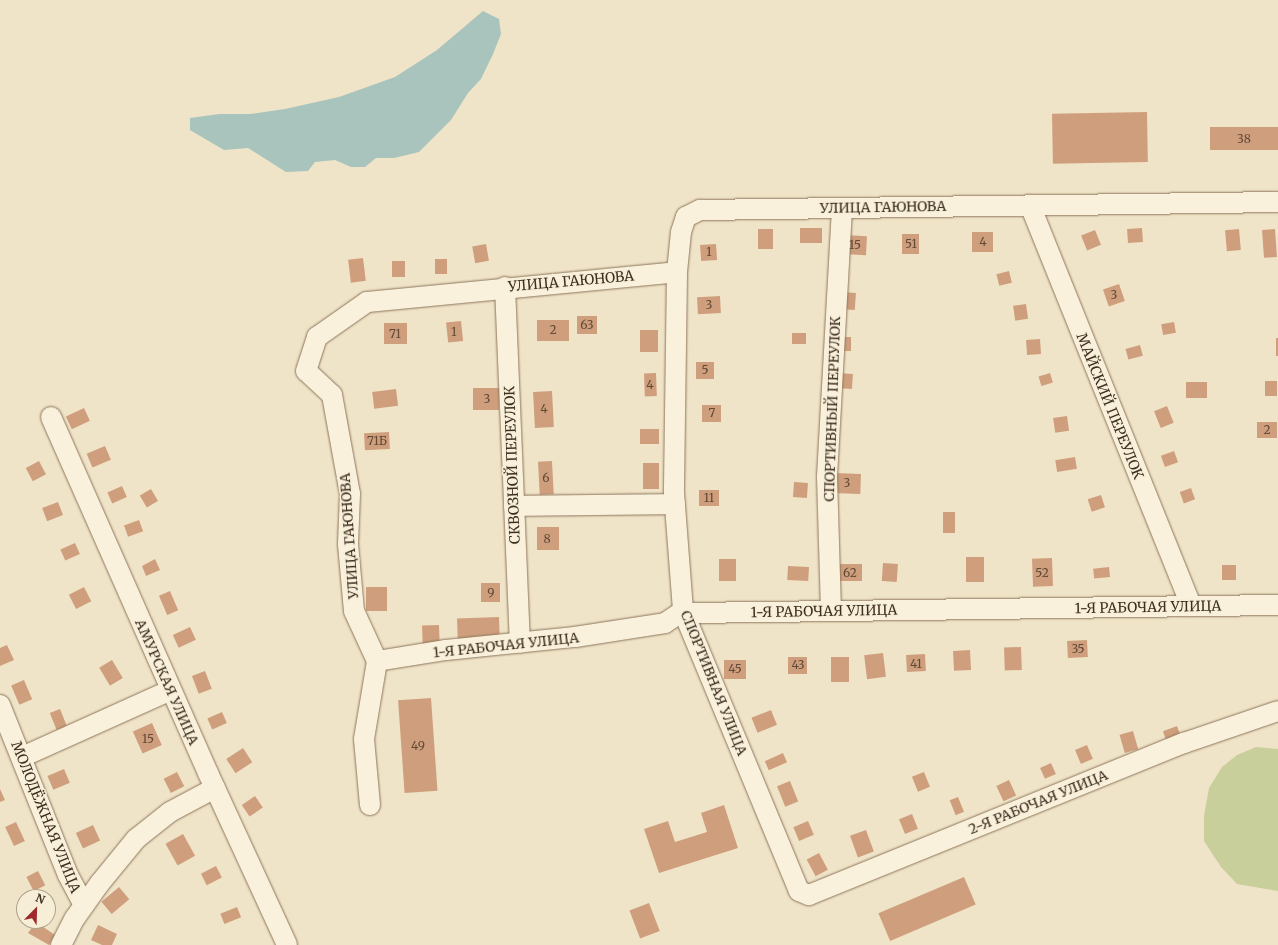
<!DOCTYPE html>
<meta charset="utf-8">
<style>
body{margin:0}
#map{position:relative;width:1278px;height:945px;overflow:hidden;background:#f0e4c8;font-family:Merriweather,serif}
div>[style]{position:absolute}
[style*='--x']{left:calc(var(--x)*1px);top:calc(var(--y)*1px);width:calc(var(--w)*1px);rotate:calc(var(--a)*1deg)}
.green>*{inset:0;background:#c9cf9b}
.water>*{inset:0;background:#a9c4bc}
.building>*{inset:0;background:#cf9f7d;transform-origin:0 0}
.roads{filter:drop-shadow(0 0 1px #8d765c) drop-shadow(0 0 1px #8d765c)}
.minor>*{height:20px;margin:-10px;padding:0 10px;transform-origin:10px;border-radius:10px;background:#faf1dc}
span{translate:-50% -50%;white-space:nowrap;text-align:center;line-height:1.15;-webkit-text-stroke:3px #f7eed8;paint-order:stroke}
.number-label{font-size:12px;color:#624a37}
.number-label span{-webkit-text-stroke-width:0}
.street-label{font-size:14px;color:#3d2e20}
.north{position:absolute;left:16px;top:889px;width:40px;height:40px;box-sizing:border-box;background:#f7eed8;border:1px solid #ada18e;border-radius:50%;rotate:23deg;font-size:11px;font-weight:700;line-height:16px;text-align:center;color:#3d2e20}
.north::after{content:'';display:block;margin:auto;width:14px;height:18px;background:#9e2a2b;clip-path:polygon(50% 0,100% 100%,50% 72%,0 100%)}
</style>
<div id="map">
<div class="green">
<div style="clip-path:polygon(1256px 747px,1278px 749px,1278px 891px,1237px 884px,1221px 867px,1204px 841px,1204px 816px,1209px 788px,1222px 767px,1237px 755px)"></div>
</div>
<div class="water">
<div style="clip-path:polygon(483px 11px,499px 19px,501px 34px,493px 54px,481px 79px,468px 93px,451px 120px,419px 152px,394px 158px,376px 158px,365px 167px,351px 167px,335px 160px,315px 162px,308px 171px,286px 172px,248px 148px,224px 150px,190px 130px,190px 118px,219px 114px,250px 114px,285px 109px,339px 97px,395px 77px,437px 50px)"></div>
</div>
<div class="building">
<div style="left:1147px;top:112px;width:50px;height:95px;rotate:89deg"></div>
<div style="left:1278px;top:127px;width:23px;height:68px;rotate:90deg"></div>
<div style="left:800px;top:228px;width:22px;height:15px"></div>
<div style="left:1142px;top:228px;width:14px;height:15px;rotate:86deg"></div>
<div style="left:758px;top:229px;width:15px;height:20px"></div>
<div style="left:1239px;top:229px;width:21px;height:14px;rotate:85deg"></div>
<div style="left:1275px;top:229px;width:28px;height:13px;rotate:86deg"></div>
<div style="left:1095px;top:230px;width:16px;height:15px;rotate:68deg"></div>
<div style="left:972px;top:232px;width:21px;height:20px"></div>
<div style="left:902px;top:234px;width:17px;height:20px"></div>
<div style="left:845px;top:235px;width:22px;height:19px;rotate:3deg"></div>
<div style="left:486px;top:244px;width:17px;height:14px;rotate:80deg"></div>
<div style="left:716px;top:244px;width:16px;height:16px;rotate:86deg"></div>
<div style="left:363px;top:258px;width:23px;height:15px;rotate:83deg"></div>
<div style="left:435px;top:259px;width:12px;height:15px"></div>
<div style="left:392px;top:261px;width:13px;height:16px"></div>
<div style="left:1009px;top:271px;width:12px;height:13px;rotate:76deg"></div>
<div style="left:1119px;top:284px;width:18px;height:17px;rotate:71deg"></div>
<div style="left:841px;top:292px;width:15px;height:17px;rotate:4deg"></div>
<div style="left:720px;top:296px;width:17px;height:23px;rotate:87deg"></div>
<div style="left:1026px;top:304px;width:15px;height:13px;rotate:82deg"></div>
<div style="left:597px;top:316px;width:18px;height:20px;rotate:90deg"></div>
<div style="left:537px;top:320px;width:32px;height:21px"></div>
<div style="left:461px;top:321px;width:20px;height:15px;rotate:84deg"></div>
<div style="left:1174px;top:322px;width:11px;height:13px;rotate:80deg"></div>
<div style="left:384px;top:323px;width:23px;height:21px"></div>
<div style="left:640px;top:330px;width:18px;height:22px"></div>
<div style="left:792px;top:333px;width:14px;height:11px"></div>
<div style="left:838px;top:337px;width:13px;height:14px"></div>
<div style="left:1276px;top:338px;width:2px;height:18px"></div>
<div style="left:1040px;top:339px;width:15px;height:14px;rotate:86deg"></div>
<div style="left:1140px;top:345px;width:11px;height:15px;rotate:75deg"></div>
<div style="left:696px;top:362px;width:18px;height:17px"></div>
<div style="left:656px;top:373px;width:23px;height:12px;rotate:88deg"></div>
<div style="left:838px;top:373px;width:15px;height:15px;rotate:4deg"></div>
<div style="left:1050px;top:373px;width:10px;height:12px;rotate:73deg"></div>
<div style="left:1265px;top:381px;width:12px;height:15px"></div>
<div style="left:1207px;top:382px;width:16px;height:21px;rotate:90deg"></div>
<div style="left:473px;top:388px;width:26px;height:22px"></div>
<div style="left:396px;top:389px;width:17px;height:24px;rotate:83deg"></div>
<div style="left:552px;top:391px;width:36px;height:19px;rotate:87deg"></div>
<div style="left:702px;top:405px;width:19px;height:17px"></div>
<div style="left:1167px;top:406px;width:18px;height:14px;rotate:68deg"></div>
<div style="left:84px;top:408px;width:14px;height:20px;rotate:65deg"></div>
<div style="left:1067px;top:416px;width:15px;height:14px;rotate:82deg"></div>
<div style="left:1257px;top:422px;width:20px;height:16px"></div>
<div style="left:659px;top:429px;width:15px;height:19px;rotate:90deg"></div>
<div style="left:389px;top:432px;width:17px;height:25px;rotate:87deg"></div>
<div style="left:105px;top:446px;width:15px;height:20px;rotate:67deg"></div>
<div style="left:1174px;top:451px;width:12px;height:14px;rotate:70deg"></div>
<div style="left:1075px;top:457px;width:12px;height:20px;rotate:81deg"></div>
<div style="left:39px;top:461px;width:15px;height:15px;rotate:62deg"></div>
<div style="left:552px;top:461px;width:33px;height:14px;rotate:87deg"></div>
<div style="left:643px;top:463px;width:16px;height:26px"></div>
<div style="left:834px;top:473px;width:27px;height:20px;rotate:2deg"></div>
<div style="left:794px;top:482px;width:14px;height:15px;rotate:4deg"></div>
<div style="left:122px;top:486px;width:12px;height:16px;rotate:66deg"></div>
<div style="left:1191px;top:488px;width:12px;height:12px;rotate:70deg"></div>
<div style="left:151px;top:489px;width:14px;height:13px;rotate:60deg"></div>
<div style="left:699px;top:490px;width:20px;height:16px"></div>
<div style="left:1101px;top:495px;width:13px;height:14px;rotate:72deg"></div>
<div style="left:58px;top:502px;width:14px;height:17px;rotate:69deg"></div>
<div style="left:943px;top:512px;width:12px;height:21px"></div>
<div style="left:139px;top:520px;width:12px;height:16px;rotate:70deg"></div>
<div style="left:537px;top:527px;width:22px;height:23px"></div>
<div style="left:75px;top:543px;width:12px;height:16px;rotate:66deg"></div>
<div style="left:966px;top:557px;width:18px;height:25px"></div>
<div style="left:1052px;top:558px;width:28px;height:20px;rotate:88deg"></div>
<div style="clip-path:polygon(155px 559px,160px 570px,146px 576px,142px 566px)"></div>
<div style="left:719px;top:559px;width:17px;height:22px"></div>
<div style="left:883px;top:563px;width:15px;height:18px;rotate:4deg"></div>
<div style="left:862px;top:564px;width:17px;height:25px;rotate:90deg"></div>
<div style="left:1222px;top:565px;width:14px;height:15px"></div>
<div style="left:788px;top:566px;width:21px;height:14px;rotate:3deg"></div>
<div style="left:1109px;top:567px;width:10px;height:16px;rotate:84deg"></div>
<div style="left:481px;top:583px;width:19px;height:19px"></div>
<div style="left:84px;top:587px;width:16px;height:17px;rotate:63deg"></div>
<div style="left:366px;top:587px;width:21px;height:24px"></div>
<div style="left:170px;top:591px;width:21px;height:12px;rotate:67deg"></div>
<div style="left:499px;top:617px;width:25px;height:42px;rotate:88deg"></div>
<div style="left:439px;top:625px;width:24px;height:17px;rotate:88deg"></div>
<div style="left:190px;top:627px;width:14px;height:19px;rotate:65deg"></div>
<div style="left:1087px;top:640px;width:17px;height:20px;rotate:87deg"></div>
<div style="clip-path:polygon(7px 645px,14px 660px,0 666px,0 648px)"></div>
<div style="left:1021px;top:647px;width:23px;height:17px;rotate:88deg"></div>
<div style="left:970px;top:650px;width:20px;height:17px;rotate:87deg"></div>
<div style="left:883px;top:653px;width:24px;height:19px;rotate:83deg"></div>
<div style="left:925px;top:654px;width:17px;height:19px;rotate:87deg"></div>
<div style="left:788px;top:657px;width:19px;height:17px"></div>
<div style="left:831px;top:657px;width:18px;height:25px"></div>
<div style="left:112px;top:660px;width:21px;height:15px;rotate:59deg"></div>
<div style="left:724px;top:660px;width:22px;height:19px"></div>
<div style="left:205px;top:671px;width:19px;height:14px;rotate:69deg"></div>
<div style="left:24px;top:680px;width:21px;height:14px;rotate:67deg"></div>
<div style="left:431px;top:698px;width:93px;height:33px;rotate:86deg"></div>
<div style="left:60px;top:709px;width:18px;height:11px;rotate:68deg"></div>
<div style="left:771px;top:710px;width:16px;height:21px;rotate:68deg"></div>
<div style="left:222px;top:712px;width:12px;height:16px;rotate:66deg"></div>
<div style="left:152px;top:723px;width:24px;height:21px;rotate:66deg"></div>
<div style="left:1177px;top:726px;width:12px;height:15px;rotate:70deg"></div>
<div style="left:1133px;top:731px;width:19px;height:14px;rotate:74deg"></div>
<div style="left:1087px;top:745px;width:15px;height:13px;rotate:67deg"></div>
<div style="left:243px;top:748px;width:17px;height:20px;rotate:57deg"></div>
<div style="left:783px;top:753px;width:10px;height:20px;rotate:66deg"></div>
<div style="left:1051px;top:763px;width:12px;height:12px;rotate:66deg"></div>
<div style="left:64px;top:769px;width:15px;height:18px;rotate:67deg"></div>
<div style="left:177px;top:772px;width:16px;height:15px;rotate:63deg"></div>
<div style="left:924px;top:772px;width:16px;height:13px;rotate:68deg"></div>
<div style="left:1009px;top:780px;width:17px;height:14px;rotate:65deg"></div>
<div style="left:790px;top:781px;width:22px;height:14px;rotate:68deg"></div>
<div style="clip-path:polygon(0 789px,5px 800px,0 802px)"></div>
<div style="left:255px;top:796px;width:14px;height:16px;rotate:56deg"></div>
<div style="left:958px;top:797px;width:16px;height:9px;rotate:68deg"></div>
<div style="clip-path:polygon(724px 805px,738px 848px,659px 873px,644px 829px,668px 821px,675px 842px,707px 832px,701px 813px)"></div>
<div style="left:912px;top:814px;width:16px;height:14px;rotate:68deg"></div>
<div style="left:808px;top:821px;width:15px;height:16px;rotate:67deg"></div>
<div style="left:16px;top:822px;width:21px;height:12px;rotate:65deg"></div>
<div style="left:93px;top:825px;width:17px;height:19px;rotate:65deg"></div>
<div style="left:866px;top:830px;width:23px;height:17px;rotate:70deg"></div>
<div style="left:183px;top:834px;width:25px;height:20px;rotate:61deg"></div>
<div style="left:819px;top:853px;width:19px;height:14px;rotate:62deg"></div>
<div style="left:216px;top:866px;width:13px;height:17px;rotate:63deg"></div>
<div style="left:38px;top:871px;width:16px;height:13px;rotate:63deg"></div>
<div style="left:964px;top:877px;width:30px;height:93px;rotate:67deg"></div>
<div style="left:119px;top:887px;width:16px;height:23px;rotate:50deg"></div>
<div style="left:649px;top:903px;width:30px;height:21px;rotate:69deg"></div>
<div style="left:237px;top:907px;width:11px;height:18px;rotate:68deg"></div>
<div style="clip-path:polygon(36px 922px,55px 935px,49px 945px,28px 933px)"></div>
<div style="clip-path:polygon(98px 925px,117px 934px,112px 945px,102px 945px,91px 940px)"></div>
</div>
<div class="roads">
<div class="minor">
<div style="--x:1030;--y:205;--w:432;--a:68.1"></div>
<div style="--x:677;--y:272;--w:221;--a:90.8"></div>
<div style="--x:674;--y:493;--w:118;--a:85.6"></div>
<div style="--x:683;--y:611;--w:303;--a:67.5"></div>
<div style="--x:799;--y:891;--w:11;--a:22"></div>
<div style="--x:809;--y:895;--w:405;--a:-22.1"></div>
<div style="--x:1184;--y:743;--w:99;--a:-18.8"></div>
<div style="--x:505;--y:287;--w:356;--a:87.6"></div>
<div style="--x:51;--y:417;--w:389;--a:66.2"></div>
<div style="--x:208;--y:773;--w:189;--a:65.3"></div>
<div style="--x:514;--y:506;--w:161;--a:-0.7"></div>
<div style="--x:831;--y:611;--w:134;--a:-91.7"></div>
<div style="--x:827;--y:477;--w:269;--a:-86.8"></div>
<div style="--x:377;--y:661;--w:70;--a:-9.1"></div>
<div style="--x:446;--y:650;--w:130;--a:-5.8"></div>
<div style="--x:575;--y:637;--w:91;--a:-8.8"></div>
<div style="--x:665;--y:623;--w:22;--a:-34"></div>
<div style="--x:683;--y:611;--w:7;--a:16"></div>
<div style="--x:690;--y:613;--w:588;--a:-0.78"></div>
<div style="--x:0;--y:705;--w:183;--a:68.2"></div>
<div style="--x:68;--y:875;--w:34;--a:62"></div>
<div style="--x:22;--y:757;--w:163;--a:-24.2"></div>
<div style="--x:370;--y:805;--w:66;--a:-95.2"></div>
<div style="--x:364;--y:739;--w:79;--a:-80.5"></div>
<div style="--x:377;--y:661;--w:55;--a:-114.7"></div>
<div style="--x:354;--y:611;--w:67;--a:-95.1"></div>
<div style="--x:348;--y:544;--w:50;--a:-87.7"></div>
<div style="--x:350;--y:494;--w:101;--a:-100.3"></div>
<div style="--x:332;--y:395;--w:35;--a:-137"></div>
<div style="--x:306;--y:371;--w:36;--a:-72"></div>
<div style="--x:317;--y:337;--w:61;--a:-35"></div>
<div style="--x:367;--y:302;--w:311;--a:-5.5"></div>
<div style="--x:677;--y:272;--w:40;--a:-84.3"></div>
<div style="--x:681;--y:232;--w:16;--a:-72"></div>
<div style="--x:686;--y:217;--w:16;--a:-27"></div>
<div style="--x:700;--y:210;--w:578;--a:-0.79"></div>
<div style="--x:61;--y:945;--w:30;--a:-63"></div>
<div style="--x:75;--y:918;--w:43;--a:-54.5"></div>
<div style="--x:100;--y:883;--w:57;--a:-50.7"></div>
<div style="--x:136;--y:839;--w:43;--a:-38.5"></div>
<div style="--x:170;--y:812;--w:51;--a:-28.1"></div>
</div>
</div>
<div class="number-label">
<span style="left:1244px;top:139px">38</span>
<span style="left:983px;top:242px">4</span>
<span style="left:911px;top:244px">51</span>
<span style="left:855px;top:245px">15</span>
<span style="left:709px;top:252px">1</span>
<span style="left:1114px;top:295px">3</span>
<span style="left:709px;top:305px">3</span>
<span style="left:587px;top:325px">63</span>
<span style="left:553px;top:330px">2</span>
<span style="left:454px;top:332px">1</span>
<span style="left:395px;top:334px">71</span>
<span style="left:705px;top:370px">5</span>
<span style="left:650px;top:385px">4</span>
<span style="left:487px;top:399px">3</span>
<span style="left:544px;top:409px">4</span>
<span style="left:712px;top:413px">7</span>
<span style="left:1267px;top:430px">2</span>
<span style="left:377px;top:441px">71Б</span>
<span style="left:546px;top:478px">6</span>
<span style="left:847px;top:483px">3</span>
<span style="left:709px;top:498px">11</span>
<span style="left:547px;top:539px">8</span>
<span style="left:850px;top:573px">62</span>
<span style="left:1042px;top:573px">52</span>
<span style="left:491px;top:593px">9</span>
<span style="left:1078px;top:649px">35</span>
<span style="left:916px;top:664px">41</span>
<span style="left:798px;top:665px">43</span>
<span style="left:735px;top:669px">45</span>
<span style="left:148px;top:739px">15</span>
<span style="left:418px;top:746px">49</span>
</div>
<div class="street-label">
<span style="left:883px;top:207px;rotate:-1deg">УЛИЦА ГАЮНОВА</span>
<span style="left:571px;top:281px;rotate:-5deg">УЛИЦА ГАЮНОВА</span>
<span style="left:1110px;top:406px;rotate:68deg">МАЙСКИЙ ПЕРЕУЛОК</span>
<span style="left:832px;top:409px;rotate:-88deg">СПОРТИВНЫЙ ПЕРЕУЛОК</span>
<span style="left:512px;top:465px;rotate:-92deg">СКВОЗНОЙ ПЕРЕУЛОК</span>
<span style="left:349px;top:536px;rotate:-94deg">УЛИЦА ГАЮНОВА</span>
<span style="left:1148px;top:607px;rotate:-1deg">1-Я РАБОЧАЯ УЛИЦА</span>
<span style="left:824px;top:611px;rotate:-1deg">1-Я РАБОЧАЯ УЛИЦА</span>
<span style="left:506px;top:645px;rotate:-6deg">1-Я РАБОЧАЯ УЛИЦА</span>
<span style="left:167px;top:682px;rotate:66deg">АМУРСКАЯ УЛИЦА</span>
<span style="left:714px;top:683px;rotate:68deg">СПОРТИВНАЯ УЛИЦА</span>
<span style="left:1038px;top:802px;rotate:-22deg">2-Я РАБОЧАЯ УЛИЦА</span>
<span style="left:46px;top:817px;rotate:68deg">МОЛОДЁЖНАЯ УЛИЦА</span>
</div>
<div class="north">N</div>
</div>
